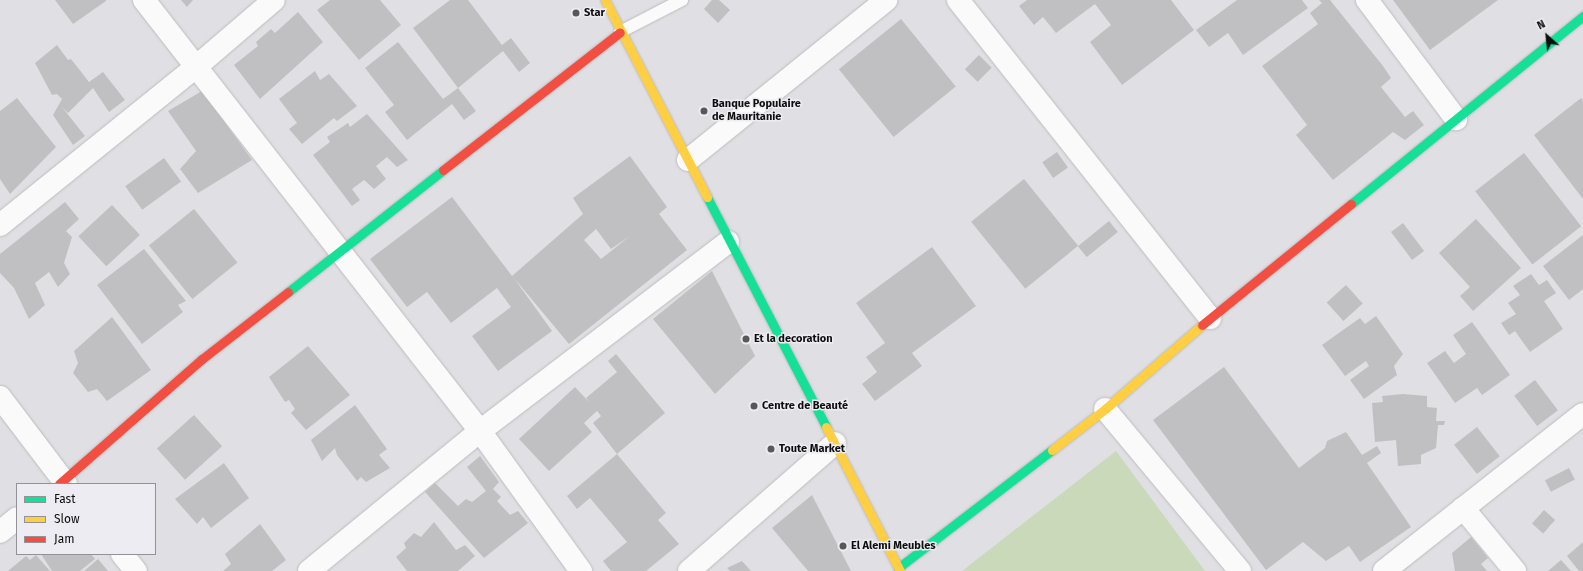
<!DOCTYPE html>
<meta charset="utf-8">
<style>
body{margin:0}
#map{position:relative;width:1583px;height:571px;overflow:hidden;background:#e0e0e4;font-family:"Fira Sans",sans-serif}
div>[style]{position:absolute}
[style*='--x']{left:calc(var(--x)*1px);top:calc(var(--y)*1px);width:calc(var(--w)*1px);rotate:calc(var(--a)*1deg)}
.green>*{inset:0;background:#c9d9b9}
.building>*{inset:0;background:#c0c0c2;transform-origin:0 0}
.roads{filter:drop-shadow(0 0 1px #bcbcbf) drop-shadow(0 0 1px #bcbcbf)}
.lane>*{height:12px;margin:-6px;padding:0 6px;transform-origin:6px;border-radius:6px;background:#fafafb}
.street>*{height:22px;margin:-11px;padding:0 11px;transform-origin:11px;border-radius:11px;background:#fafafb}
.fast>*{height:9px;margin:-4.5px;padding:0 4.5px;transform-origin:4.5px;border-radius:4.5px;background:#16e098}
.slow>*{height:9px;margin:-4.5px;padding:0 4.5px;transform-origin:4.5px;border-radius:4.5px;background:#ffcf43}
.jam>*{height:9px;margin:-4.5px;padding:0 4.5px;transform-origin:4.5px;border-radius:4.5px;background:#f24e42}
.dots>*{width:11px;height:11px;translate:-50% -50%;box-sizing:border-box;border:2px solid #ececf2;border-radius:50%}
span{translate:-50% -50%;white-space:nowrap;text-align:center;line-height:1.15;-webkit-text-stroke:3px #ececf2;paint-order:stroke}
.poi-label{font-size:11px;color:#0e0e0f;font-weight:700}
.left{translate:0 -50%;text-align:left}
.legend{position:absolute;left:16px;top:483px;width:140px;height:72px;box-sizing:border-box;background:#ececf2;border:1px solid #939397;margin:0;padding:5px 7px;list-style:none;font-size:12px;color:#0e0e0f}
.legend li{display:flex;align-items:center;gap:8px;height:20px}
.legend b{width:20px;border:1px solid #939397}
.north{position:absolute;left:1527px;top:16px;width:40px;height:40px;-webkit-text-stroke:3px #ececf2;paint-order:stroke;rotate:333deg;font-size:11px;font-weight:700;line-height:16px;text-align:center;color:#0e0e0f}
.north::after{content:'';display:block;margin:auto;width:14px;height:18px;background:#0e0e0f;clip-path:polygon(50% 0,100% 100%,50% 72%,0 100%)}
</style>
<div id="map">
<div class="green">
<div style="clip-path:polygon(1116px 451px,1205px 571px,962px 571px)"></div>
</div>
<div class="building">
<div style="clip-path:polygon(55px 0,106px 0,106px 1px,73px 24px)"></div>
<div style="clip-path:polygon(181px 0,193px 0,187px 7px)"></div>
<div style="clip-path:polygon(330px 0,380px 0,401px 25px,359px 60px,317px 10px)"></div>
<div style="clip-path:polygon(450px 0,468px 0,502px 45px,511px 38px,530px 63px,519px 72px,503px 51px,458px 88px,413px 28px)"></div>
<div style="clip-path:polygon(712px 0,719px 0,730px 10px,718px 23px,704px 9px)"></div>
<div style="clip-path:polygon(1027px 0,1171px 0,1194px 30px,1122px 85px,1090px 42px,1111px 25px,1095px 4px,1056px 33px,1043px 17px,1034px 25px,1019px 6px)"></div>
<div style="clip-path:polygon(1237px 0,1302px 0,1308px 8px,1243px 55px,1228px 33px,1209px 47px,1196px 30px)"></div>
<div style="clip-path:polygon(1319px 0,1330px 0,1383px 66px,1391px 78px,1381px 87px,1405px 117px,1413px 111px,1424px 125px,1405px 140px,1393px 132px,1333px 180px,1296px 135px,1307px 125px,1262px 66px,1318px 24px,1310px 13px,1322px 3px)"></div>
<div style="clip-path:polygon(1393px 0,1498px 0,1430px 50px)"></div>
<div style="clip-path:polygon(298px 12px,323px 42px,260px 99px,234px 65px,258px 46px,256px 42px,271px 29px,275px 33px)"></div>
<div style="left:901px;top:19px;width:87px;height:80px;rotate:51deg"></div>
<div style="clip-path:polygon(398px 42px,443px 99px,458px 88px,476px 111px,464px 120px,452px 104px,407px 140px,385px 112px,394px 105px,365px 68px)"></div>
<div style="clip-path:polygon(57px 45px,68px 60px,71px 59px,89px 82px,103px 72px,125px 100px,109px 112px,93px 88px,68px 113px,62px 107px,85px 136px,73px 145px,53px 115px,62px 99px,57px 94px,52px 95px,35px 63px)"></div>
<div style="left:979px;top:55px;width:18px;height:20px;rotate:45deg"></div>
<div style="clip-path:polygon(315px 71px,320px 80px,329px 74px,357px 106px,337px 121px,334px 118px,302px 144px,289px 129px,297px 123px,279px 99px)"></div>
<div style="clip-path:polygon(202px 91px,252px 160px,198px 193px,180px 169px,196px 151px,168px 111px)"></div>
<div style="clip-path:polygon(17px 98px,56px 147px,10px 194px,0 179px,0 111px)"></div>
<div style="clip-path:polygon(1581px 98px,1583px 101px,1583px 199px,1534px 135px)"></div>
<div style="clip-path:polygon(367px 114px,408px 160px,397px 167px,387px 157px,376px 166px,386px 179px,374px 189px,364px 180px,352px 189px,360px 200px,352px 206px,313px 155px,330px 142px,327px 137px,348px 123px,350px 127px)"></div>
<div style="left:1057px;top:152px;width:19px;height:18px;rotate:55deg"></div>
<div style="left:1524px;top:153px;width:93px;height:62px;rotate:52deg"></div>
<div style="clip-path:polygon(evenodd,630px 156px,667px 207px,659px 214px,687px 250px,569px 344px,514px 278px,552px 331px,498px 371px,472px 336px,511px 307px,497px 288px,451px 323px,427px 292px,407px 307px,370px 259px,452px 197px,512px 276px,583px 214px,573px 198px,630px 156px,596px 229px,611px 249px,630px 236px,601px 259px,584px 240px,596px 229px)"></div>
<div style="left:164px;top:158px;width:29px;height:48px;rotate:54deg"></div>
<div style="left:1024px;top:179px;width:86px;height:68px;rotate:51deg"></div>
<div style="clip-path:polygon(65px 202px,79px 219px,66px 231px,72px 237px,64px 263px,70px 274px,58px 287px,49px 272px,35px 283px,45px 305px,29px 319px,14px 288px,0 273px,0 254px)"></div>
<div style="left:112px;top:205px;width:41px;height:46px;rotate:47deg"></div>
<div style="left:194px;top:209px;width:69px;height:58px;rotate:51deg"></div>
<div style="clip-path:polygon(1476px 219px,1521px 268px,1473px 311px,1460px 296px,1470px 287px,1439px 253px)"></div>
<div style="left:1109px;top:221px;width:14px;height:40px;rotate:51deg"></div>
<div style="left:1403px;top:223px;width:35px;height:15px;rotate:53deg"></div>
<div style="clip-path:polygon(1583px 235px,1583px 289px,1569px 300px,1543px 266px)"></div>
<div style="clip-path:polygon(932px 247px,976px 306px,912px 353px,922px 366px,875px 401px,862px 384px,877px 372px,866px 357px,885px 343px,856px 303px)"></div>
<div style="clip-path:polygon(144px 249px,186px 301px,178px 305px,183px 312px,142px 344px,97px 285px)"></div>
<div style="clip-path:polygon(712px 271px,755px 356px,715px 394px,653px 319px)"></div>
<div style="clip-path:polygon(1531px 274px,1539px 285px,1547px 280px,1556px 293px,1544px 301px,1563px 329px,1530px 352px,1515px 331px,1509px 335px,1501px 323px,1516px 314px,1508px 303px,1520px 295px,1513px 286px)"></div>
<div style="left:1346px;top:285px;width:25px;height:26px;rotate:48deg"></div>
<div style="clip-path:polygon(1376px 316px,1403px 354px,1394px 366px,1397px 375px,1364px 399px,1350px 380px,1369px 366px,1366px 361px,1345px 376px,1322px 345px,1360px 318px,1365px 324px)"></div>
<div style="clip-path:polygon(112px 317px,151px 370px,107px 401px,97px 389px,88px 392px,73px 373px,78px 363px,74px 351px)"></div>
<div style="clip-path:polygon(1472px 322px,1510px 375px,1482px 395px,1477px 388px,1455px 403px,1427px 363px,1445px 351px,1454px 363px,1466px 354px,1453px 335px)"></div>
<div style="clip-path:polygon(308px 346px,350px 395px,306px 430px,291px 413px,295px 409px,289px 400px,285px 402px,269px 377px)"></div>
<div style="clip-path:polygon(616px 354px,665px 413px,617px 454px,593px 423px,601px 416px,597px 411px,584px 423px,592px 432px,549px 471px,519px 439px,575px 387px,590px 403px,586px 398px,617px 372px,608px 361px)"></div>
<div style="clip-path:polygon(1224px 367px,1299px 468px,1325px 448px,1327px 441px,1346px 432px,1362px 455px,1377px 446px,1381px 453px,1367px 463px,1411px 527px,1360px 562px,1349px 546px,1326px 561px,1303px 542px,1266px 570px,1153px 420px)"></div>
<div style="left:1535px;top:380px;width:38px;height:26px;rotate:53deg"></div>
<div style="clip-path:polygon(1403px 394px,1427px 396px,1427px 407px,1437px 408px,1436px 421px,1445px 421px,1444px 425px,1438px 425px,1436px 448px,1421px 455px,1421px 464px,1398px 466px,1396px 440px,1375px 442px,1372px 403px,1383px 402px,1382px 396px)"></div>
<div style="clip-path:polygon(355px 405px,387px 449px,379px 455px,390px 468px,366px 482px,361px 477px,357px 481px,337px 455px,335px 448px,322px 461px,311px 440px)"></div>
<div style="left:194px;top:415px;width:42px;height:50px;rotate:48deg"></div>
<div style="left:1477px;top:427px;width:37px;height:29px;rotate:52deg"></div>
<div style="clip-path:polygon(617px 454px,666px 513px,658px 520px,679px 544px,646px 571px,611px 571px,603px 561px,627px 542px,590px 498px,577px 509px,567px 496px)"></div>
<div style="clip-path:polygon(480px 456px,499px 482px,493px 489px,501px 497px,497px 501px,510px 515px,518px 511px,528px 523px,484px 558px,425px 492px,435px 483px,458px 506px,466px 499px,472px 502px,486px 491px,467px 467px)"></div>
<div style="clip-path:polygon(224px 463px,249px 498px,211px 528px,203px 517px,197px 524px,175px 499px)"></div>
<div style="left:1569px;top:468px;width:13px;height:27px;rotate:63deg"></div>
<div style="clip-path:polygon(812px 495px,851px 571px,808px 571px,772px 528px)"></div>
<div style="left:1544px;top:510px;width:15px;height:18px;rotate:42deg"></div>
<div style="clip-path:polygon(434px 522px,456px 550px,465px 545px,475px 556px,458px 571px,407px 571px,396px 557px,406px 548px,404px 543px,414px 533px,421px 537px)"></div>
<div style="clip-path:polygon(260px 524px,286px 560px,272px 571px,223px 571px,231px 564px,225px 554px)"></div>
<div style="clip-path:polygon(1471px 537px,1488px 558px,1481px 564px,1487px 571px,1455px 571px,1452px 553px)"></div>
<div style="clip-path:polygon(1583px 542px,1583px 571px,1579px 571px,1567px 556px)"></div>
<div style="clip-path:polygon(41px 554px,91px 554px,95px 559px,80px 571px,52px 571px)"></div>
<div style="clip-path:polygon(36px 555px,50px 571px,8px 571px,26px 556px,30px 560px)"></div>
<div style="clip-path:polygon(98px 559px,108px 571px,84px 571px)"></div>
<div style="clip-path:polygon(1561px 560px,1571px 571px,1548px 571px)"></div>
<div style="clip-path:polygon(742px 561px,751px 571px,730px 571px,727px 568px)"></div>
</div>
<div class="roads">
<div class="lane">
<div style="--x:620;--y:32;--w:70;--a:-27.3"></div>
</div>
<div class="street">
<div style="--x:144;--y:0;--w:546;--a:52.06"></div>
<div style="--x:480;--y:431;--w:173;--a:54.2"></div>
<div style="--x:958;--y:0;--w:406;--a:51.6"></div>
<div style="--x:1367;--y:0;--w:149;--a:53.2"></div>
<div style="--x:688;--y:160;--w:255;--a:-38.9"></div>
<div style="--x:0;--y:225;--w:253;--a:-38.9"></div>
<div style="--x:197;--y:66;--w:101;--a:-40.6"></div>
<div style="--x:0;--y:397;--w:109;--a:52.8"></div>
<div style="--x:1105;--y:409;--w:211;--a:50.2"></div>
<div style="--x:1463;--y:508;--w:82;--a:50.5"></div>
<div style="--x:0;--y:532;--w:22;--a:-39"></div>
<div style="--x:122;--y:554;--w:22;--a:51"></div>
<div style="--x:309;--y:571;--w:221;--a:-39.3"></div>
<div style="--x:480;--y:431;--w:312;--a:-37.3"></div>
<div style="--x:689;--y:571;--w:194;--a:-41.2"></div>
<div style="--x:1384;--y:571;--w:253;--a:-38.3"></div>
</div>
<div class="fast">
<div style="--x:707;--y:197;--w:259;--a:62.6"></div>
<div style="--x:1351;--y:204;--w:299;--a:-39"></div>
<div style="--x:288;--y:292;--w:197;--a:-38.2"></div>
<div style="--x:898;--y:568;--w:194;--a:-37.5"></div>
</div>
<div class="slow">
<div style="--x:605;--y:0;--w:222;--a:62.6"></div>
<div style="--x:826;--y:427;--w:162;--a:62.8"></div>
<div style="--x:1052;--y:450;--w:67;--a:-37.7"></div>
<div style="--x:1105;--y:409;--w:128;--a:-40.9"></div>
</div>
<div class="jam">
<div style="--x:443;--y:170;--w:224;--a:-37.9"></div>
<div style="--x:1202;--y:325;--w:192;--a:-39.1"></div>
<div style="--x:59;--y:484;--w:190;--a:-41.2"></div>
<div style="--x:202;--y:359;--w:109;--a:-37.9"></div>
</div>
</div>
<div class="dots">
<div style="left:576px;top:13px;background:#58585a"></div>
<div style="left:704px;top:111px;background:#58585a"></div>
<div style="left:746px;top:339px;background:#58585a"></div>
<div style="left:754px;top:406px;background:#58585a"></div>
<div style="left:771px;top:449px;background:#58585a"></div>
<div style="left:843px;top:546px;background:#58585a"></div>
</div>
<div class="poi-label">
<span class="left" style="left:584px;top:13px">Star</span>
<span class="left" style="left:712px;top:111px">Banque Populaire<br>de Mauritanie</span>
<span class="left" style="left:754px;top:339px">Et la decoration</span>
<span class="left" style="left:762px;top:406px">Centre de Beauté</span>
<span class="left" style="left:779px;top:449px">Toute Market</span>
<span class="left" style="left:851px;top:546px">El Alemi Meubles</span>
</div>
<ul class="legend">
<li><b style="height:5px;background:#16e098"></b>Fast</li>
<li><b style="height:5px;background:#ffcf43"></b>Slow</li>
<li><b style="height:5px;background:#f24e42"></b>Jam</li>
</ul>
<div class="north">N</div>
</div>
